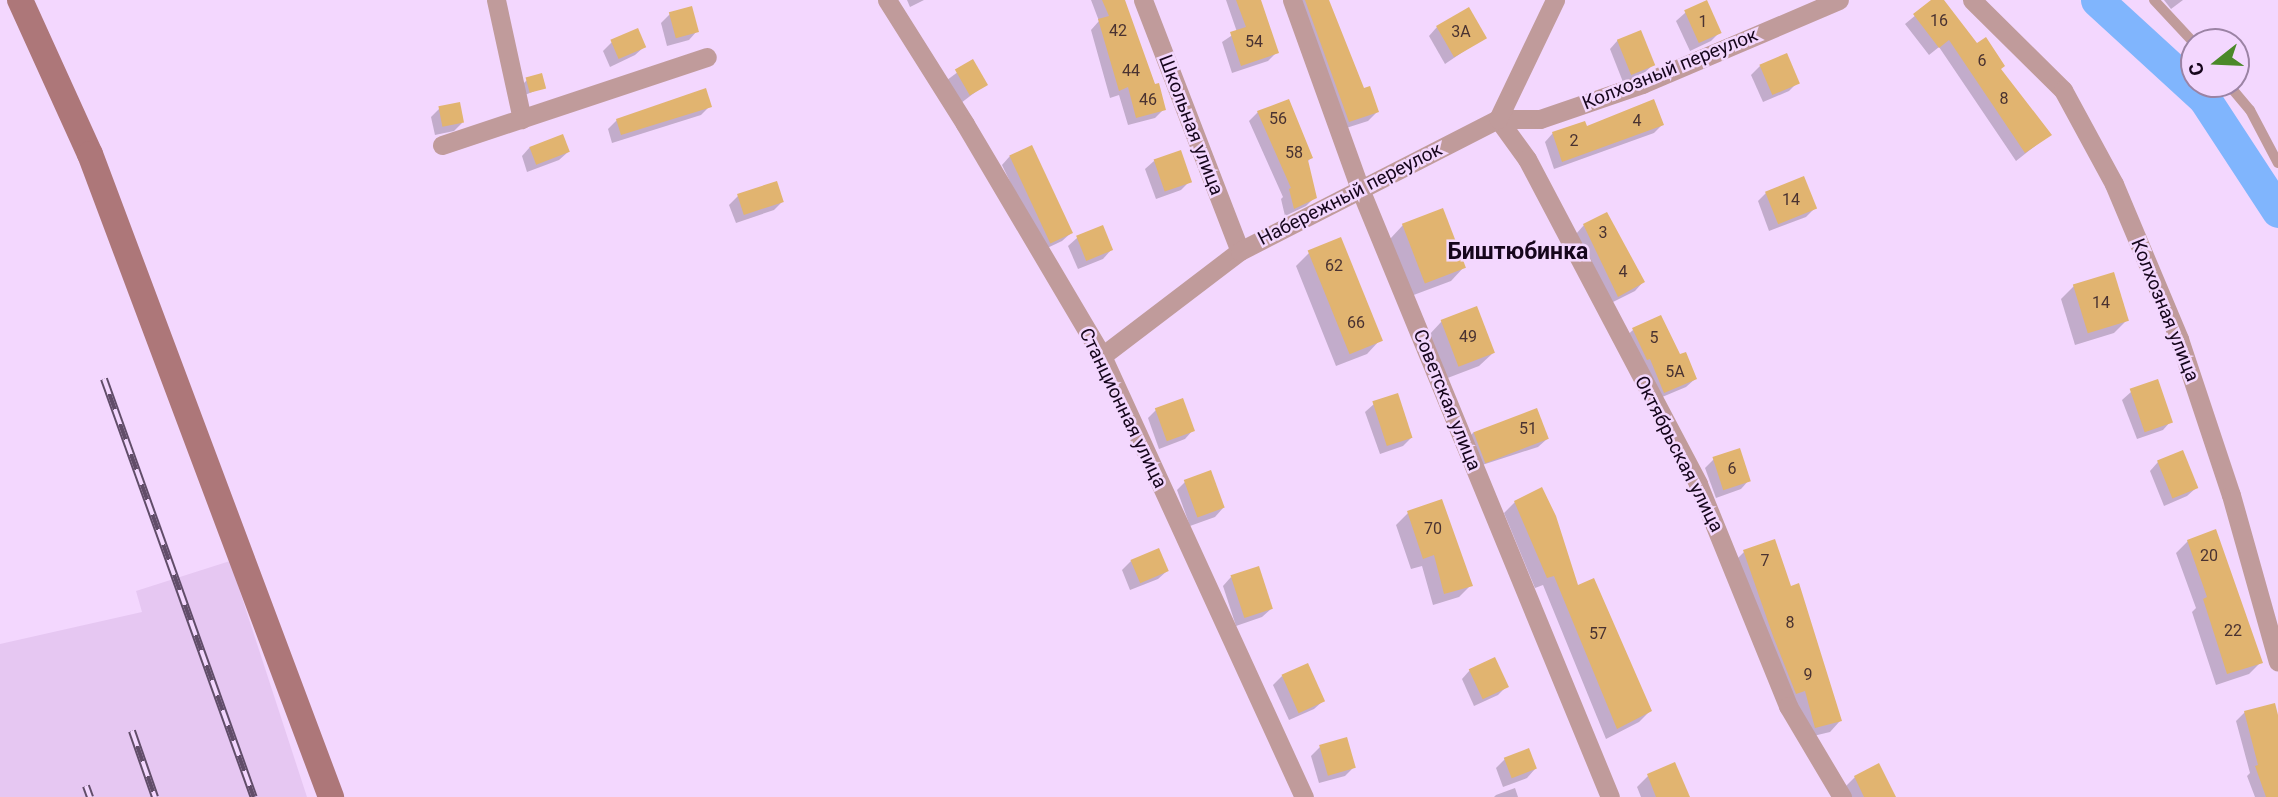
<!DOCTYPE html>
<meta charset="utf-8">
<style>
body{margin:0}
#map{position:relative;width:2278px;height:797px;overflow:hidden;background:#f3d7fe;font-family:Roboto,sans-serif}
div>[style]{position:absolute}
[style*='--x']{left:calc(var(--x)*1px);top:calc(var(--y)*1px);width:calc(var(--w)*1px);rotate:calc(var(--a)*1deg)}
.built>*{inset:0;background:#e6c7f2}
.shadow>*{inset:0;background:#0003}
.river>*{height:33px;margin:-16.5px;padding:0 16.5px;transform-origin:16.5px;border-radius:16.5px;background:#80b5fd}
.building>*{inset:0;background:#e1b470;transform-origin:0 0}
.lane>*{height:10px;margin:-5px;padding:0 5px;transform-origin:5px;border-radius:5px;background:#c09b9b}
.street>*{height:19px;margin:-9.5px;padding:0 9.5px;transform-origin:9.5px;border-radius:9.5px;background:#c09b9b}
.secondary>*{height:26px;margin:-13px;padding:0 13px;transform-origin:13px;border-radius:13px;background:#ad7779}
.rail>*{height:8px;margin-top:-4px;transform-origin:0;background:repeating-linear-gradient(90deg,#f3d7fe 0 16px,#614d69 0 32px);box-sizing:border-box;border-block:2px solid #614d69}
span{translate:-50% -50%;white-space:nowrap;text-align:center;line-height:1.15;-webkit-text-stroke:5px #f3d7fe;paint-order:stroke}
.number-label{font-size:16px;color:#493231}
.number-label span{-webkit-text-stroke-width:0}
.street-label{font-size:19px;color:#16061c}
.quarter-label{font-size:23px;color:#16061c;font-weight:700}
.north{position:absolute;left:2180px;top:28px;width:70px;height:70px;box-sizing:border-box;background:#f3d7fe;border:2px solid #9b83a4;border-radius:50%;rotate:252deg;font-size:19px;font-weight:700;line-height:28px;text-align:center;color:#16061c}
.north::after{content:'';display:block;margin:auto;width:24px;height:32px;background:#4a8929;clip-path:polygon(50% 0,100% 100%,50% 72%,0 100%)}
</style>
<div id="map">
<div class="built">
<div style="clip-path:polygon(230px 561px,307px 797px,0 797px,0 644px,142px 612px,136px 591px)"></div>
</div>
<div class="shadow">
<div style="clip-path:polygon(907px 0,924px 0,910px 7px)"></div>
<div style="clip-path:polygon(1091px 0,1123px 0,1164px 109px,1155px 118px,1128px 125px,1119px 95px,1110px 98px,1091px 30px,1099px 21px)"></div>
<div style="clip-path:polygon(1226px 0,1259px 0,1277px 52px,1268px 61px,1232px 73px,1222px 42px,1237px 32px)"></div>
<div style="clip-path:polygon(1301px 0,1327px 0,1363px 91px,1377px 112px,1368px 121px,1340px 130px)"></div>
<div style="clip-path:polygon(1934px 0,1941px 0,2049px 135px,2016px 161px,1939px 47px,1929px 55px,1905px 24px)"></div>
<div style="clip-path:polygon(2164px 0,2183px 0,2171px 9px)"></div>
<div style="clip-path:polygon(1706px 3px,1720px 32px,1711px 41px,1690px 51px,1676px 21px,1685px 13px)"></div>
<div style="clip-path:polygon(670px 14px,697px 31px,689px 40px,667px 46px,661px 23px)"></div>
<div style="clip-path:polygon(1437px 27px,1485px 37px,1445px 64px,1429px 36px)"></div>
<div style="clip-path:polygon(1618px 40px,1653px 65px,1644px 73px,1623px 82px,1610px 49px)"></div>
<div style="clip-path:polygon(612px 42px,644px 47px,635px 55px,610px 67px,603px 51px)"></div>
<div style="clip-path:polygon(973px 61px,986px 84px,961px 103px,947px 80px)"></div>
<div style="clip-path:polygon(1760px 66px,1798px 82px,1789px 91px,1763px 102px,1751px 75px)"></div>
<div style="clip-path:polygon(527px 80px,544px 87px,525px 95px,523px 84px)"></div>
<div style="clip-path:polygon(710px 106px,701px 115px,612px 143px,608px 129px,617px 120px)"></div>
<div style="clip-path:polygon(440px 108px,462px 123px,454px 131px,435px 135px,431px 117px)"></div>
<div style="clip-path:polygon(1258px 112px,1311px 158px,1307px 162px,1315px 197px,1306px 206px,1285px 216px,1281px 199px,1283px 197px,1249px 121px)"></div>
<div style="clip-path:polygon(1662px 125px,1654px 133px,1554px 169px,1545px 142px,1553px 133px)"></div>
<div style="clip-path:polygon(530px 147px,568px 152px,559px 160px,527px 172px,522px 156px)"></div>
<div style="clip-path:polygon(1010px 156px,1071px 233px,1062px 241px,1043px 250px,1002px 165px)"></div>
<div style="clip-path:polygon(1154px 161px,1190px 181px,1181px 190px,1156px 199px,1145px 169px)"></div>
<div style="clip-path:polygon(1766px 193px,1815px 208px,1806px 217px,1769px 231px,1758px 201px)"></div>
<div style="clip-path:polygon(738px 196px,782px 202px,774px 210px,736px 223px,729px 205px)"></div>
<div style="clip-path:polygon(1403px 225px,1464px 267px,1451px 281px,1411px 296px,1390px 239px)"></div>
<div style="clip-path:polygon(1584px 225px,1643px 282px,1635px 291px,1609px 304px,1576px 234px)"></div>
<div style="clip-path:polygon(1102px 227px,1111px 250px,1103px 259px,1078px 269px,1068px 246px,1077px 238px)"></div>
<div style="clip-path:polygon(1309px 253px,1380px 340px,1367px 354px,1336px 366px,1296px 266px)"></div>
<div style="clip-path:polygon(2074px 286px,2127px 320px,2114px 333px,2075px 345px,2061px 299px)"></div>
<div style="clip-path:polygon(1442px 321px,1493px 353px,1479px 366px,1445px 379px,1429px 335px)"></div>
<div style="clip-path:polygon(1633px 330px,1679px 357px,1695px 379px,1686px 387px,1655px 400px,1624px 338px)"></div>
<div style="clip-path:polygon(2157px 382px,2171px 421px,2163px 430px,2137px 439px,2122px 400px,2131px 392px)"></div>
<div style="clip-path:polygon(1374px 404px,1411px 438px,1403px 446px,1380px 454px,1365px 412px)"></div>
<div style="clip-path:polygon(1156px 410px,1193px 430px,1185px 439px,1159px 449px,1148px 418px)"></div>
<div style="clip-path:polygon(1474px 432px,1547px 439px,1538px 447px,1476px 467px,1465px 441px)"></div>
<div style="clip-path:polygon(1714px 459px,1749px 480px,1741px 489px,1716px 498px,1705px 468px)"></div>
<div style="clip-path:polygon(2158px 462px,2196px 488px,2187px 496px,2164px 506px,2150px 471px)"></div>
<div style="clip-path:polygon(1185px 482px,1223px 508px,1215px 517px,1190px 526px,1177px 490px)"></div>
<div style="clip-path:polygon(1515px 502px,1577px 587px,1650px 711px,1639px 722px,1606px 739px,1543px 585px,1535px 588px,1504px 513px)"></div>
<div style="clip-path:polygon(1408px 513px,1471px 585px,1459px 597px,1433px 605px,1422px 566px,1411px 569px,1396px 525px)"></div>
<div style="clip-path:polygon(2188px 541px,2261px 662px,2249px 674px,2216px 685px,2192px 612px,2196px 608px,2176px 553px)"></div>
<div style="clip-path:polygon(1744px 552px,1840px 721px,1830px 732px,1805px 738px,1733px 563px)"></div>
<div style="clip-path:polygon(1131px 561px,1167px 571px,1158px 579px,1130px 590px,1122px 570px)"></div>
<div style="clip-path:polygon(1231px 577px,1271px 609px,1262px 617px,1236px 626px,1223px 586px)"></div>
<div style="clip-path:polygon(1470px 670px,1507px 686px,1498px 695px,1474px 706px,1462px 679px)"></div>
<div style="clip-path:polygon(1282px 676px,1323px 701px,1314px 709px,1289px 720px,1273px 685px)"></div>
<div style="clip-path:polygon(2245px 712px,2278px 722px,2278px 797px,2255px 797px,2247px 776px,2250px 773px,2236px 721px)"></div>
<div style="clip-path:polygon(1320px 747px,1354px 767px,1345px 776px,1319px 783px,1311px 756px)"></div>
<div style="clip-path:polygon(1528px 750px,1535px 769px,1527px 778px,1503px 787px,1496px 768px,1505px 759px)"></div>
<div style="clip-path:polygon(1648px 776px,1686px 797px,1641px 797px,1637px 787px)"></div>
<div style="clip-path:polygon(1855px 777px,1894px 797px,1852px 797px,1846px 786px)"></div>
<div style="clip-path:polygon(1515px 788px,1518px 797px,1494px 797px,1496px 795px)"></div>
</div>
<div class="river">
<div style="--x:2097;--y:0;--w:145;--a:42.5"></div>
<div style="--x:2204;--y:98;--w:135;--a:56.8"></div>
</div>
<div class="building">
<div style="clip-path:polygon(1102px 0,1125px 0,1155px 84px,1159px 83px,1166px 110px,1136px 118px,1128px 87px,1119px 91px,1098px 19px,1109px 16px)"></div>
<div style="clip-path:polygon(1236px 0,1261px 0,1279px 53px,1241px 66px,1230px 32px,1246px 27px)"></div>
<div style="clip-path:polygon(1305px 0,1329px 0,1364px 88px,1370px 86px,1379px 112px,1349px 122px)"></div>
<div style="left:1707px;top:0;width:36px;height:25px;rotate:66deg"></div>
<div style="clip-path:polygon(1931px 0,1944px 0,1977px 43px,1986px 37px,2005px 66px,2001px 69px,2052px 135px,2025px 153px,1949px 40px,1939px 48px,1913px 14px)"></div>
<div style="left:692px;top:6px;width:27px;height:24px;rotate:75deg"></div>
<div style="left:1469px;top:7px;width:36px;height:38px;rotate:60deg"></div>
<div style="left:638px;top:28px;width:21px;height:30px;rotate:67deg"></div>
<div style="left:1641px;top:30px;width:38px;height:26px;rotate:68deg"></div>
<div style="left:1787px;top:53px;width:33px;height:30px;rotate:67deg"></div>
<div style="left:973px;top:59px;width:30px;height:21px;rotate:60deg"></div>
<div style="left:542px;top:73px;width:16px;height:17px;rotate:75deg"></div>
<div style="clip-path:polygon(706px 88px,712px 107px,621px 135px,616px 119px)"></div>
<div style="clip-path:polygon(1289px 99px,1313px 158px,1308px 160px,1317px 198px,1294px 209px,1289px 189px,1291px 188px,1257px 111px)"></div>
<div style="clip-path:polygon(1654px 99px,1664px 125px,1562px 162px,1552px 132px,1585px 121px,1587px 126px)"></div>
<div style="left:460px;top:102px;width:21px;height:22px;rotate:79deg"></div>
<div style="left:563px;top:134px;width:19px;height:36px;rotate:69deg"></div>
<div style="left:1032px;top:145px;width:97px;height:25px;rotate:65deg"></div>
<div style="left:1181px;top:150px;width:34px;height:29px;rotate:71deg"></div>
<div style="left:1804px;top:176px;width:35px;height:42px;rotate:68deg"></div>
<div style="left:777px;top:181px;width:22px;height:42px;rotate:72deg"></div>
<div style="left:1443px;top:208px;width:64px;height:44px;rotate:69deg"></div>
<div style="clip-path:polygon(1607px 212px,1645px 282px,1618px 297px,1583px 224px)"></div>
<div style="left:1103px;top:225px;width:27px;height:29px;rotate:68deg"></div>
<div style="left:1341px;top:237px;width:112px;height:36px;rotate:68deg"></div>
<div style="left:2114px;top:272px;width:51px;height:43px;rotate:73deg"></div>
<div style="left:1477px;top:306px;width:50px;height:39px;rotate:69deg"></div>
<div style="clip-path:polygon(1661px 315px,1680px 354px,1686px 352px,1697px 379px,1664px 393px,1650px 359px,1647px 360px,1632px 328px)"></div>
<div style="left:2158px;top:379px;width:46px;height:30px;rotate:71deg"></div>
<div style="left:1398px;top:393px;width:47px;height:27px;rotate:72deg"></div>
<div style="left:1183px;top:398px;width:35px;height:30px;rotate:70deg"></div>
<div style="left:1537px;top:408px;width:33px;height:68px;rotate:69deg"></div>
<div style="left:1740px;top:448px;width:35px;height:29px;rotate:72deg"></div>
<div style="left:2183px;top:450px;width:41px;height:28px;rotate:68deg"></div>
<div style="left:1211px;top:470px;width:40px;height:29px;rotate:70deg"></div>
<div style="clip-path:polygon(1542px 487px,1556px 516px,1578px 585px,1594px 578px,1652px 711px,1617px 729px,1554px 576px,1547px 578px,1514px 501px)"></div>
<div style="clip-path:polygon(1442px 499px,1473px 586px,1444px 594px,1434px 555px,1423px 559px,1407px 511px)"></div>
<div style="clip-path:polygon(2216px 529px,2263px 663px,2227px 674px,2203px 599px,2207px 597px,2187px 540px)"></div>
<div style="clip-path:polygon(1775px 539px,1791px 586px,1799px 583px,1842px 721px,1815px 728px,1805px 691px,1796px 694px,1773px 636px,1743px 550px)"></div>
<div style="left:1159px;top:548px;width:25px;height:31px;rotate:67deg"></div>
<div style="left:1259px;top:566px;width:45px;height:30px;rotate:72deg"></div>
<div style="left:1495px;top:657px;width:33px;height:29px;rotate:65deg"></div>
<div style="left:1308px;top:663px;width:42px;height:29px;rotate:66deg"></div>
<div style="clip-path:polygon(2275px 703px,2278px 715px,2278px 797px,2266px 797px,2255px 766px,2258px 765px,2244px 711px)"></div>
<div style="left:1347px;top:737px;width:32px;height:29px;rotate:74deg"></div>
<div style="left:1529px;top:748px;width:22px;height:27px;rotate:69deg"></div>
<div style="clip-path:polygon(1675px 762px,1690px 797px,1656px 797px,1647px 774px)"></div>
<div style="clip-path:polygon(1879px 763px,1896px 797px,1864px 797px,1854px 776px)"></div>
</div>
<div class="lane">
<div style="--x:2154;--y:0;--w:59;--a:47.1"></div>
<div style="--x:2228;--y:84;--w:34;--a:50"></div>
<div style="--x:2250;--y:110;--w:60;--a:62.2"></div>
</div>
<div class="street">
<div style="--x:496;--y:0;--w:122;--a:77.7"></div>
<div style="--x:887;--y:0;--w:146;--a:57.8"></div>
<div style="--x:965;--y:124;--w:269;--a:59.4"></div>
<div style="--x:1102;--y:356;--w:485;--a:65.4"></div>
<div style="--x:1143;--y:0;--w:269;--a:68.9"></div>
<div style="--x:1292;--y:0;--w:201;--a:70.2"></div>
<div style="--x:1360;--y:189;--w:657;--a:67.65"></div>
<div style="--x:1972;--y:0;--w:128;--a:44.7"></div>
<div style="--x:2063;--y:90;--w:107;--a:61.5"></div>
<div style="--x:2114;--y:184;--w:168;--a:67.2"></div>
<div style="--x:2179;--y:339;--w:164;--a:71.6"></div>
<div style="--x:2231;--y:495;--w:173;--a:74.3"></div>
<div style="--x:1498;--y:119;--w:49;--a:54.1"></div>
<div style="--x:1527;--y:159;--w:367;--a:62.2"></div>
<div style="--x:1698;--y:484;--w:240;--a:67.9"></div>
<div style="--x:1788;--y:706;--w:106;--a:59.3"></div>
<div style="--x:1498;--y:119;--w:42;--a:0"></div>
<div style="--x:1540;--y:119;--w:108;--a:-18.9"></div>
<div style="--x:1642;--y:84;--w:214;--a:-23.1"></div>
<div style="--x:442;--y:145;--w:279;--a:-18.4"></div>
<div style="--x:1102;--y:356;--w:173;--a:-37.3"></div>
<div style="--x:1240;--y:251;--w:290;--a:-27.1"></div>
<div style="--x:1498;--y:119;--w:132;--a:-64.4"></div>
</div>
<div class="secondary">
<div style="--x:20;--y:0;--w:169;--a:65.6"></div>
<div style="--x:90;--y:154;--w:687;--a:69.45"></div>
</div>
<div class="rail">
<div style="--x:104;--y:379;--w:444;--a:70.3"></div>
<div style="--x:132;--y:731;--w:70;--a:70.8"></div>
<div style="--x:86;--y:786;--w:12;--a:70"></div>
</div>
<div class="number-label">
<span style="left:1939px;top:21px">16</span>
<span style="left:1703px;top:22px">1</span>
<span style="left:1118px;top:31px">42</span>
<span style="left:1461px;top:32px">3А</span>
<span style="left:1254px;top:42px">54</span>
<span style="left:1982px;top:61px">6</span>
<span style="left:1131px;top:71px">44</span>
<span style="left:2004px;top:99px">8</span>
<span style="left:1148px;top:100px">46</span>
<span style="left:1278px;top:119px">56</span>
<span style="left:1637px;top:121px">4</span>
<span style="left:1574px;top:141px">2</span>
<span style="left:1294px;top:153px">58</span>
<span style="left:1791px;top:200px">14</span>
<span style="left:1603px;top:233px">3</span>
<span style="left:1334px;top:266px">62</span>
<span style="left:1623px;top:272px">4</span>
<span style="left:2101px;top:303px">14</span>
<span style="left:1356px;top:323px">66</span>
<span style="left:1468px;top:337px">49</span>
<span style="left:1654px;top:338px">5</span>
<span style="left:1675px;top:372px">5А</span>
<span style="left:1528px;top:429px">51</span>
<span style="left:1732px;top:469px">6</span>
<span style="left:1433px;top:529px">70</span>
<span style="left:2209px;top:556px">20</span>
<span style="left:1765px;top:561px">7</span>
<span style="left:1790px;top:623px">8</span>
<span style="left:2233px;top:631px">22</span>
<span style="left:1598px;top:634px">57</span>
<span style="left:1808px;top:675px">9</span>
</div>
<div class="street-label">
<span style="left:1670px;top:69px;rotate:-22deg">Колхозный переулок</span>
<span style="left:1191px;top:125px;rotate:69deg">Школьная улица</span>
<span style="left:1350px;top:194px;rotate:-27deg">Набережный переулок</span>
<span style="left:2165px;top:310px;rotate:68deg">Колхозная улица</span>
<span style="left:1447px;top:400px;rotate:68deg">Советская улица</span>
<span style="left:1123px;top:408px;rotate:64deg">Станционная улица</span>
<span style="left:1679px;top:454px;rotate:63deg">Октябрьская улица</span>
</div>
<div class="quarter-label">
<span style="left:1518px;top:252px">Биштюбинка</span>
</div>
<div class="north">С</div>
</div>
